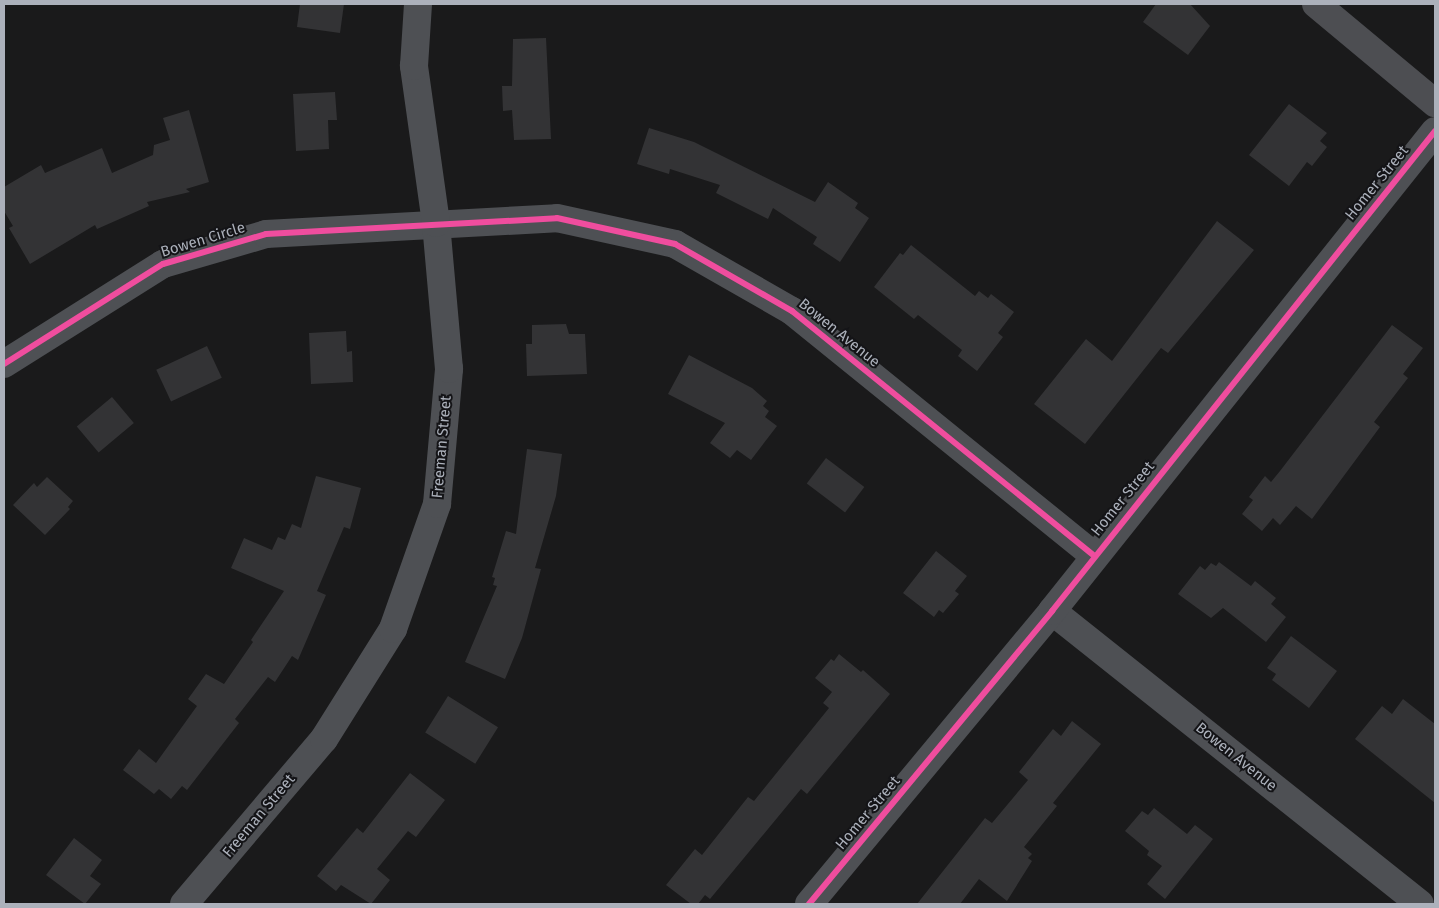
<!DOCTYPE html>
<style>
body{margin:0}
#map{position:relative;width:1439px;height:908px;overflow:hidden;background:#1a1a1b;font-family:"Fira Sans",sans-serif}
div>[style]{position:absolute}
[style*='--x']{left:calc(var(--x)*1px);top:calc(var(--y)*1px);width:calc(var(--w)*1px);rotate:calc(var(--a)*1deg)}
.building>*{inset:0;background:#333335;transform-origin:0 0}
.street>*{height:28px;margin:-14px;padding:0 14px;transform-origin:14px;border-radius:14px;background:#4e5054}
.secondary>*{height:28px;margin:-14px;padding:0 14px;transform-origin:14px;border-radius:14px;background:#4d4e52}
.cycleway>*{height:6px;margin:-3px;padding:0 3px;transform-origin:3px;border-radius:3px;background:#ef4d9e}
span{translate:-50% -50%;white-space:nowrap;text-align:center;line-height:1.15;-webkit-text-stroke:4px #141417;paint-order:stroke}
.street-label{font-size:15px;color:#acb1bb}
.frame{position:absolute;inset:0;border:5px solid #acb1bb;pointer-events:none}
</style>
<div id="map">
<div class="building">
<div style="clip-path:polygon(300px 4px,344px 4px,340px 33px,297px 27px)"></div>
<div style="clip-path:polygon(1156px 4px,1190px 4px,1210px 26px,1188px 55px,1143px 22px)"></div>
<div style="clip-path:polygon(546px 38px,551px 139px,514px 140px,512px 110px,503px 111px,502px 86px,512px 86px,513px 39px)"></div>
<div style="clip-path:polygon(335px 92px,337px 120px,328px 120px,329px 149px,296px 151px,293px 94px)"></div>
<div style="clip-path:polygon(1289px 104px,1327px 133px,1320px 141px,1327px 147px,1312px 166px,1307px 162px,1289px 186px,1249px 155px)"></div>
<div style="clip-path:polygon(189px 110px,209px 182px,186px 189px,190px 192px,147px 202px,149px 206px,97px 229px,95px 225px,30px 264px,9px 228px,13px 226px,4px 211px,4px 187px,41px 165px,45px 173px,102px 148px,112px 173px,153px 155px,154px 145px,170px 140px,163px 118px)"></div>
<div style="clip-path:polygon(649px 128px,694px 142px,815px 202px,828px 182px,858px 203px,855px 208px,869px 218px,840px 262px,813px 244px,817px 237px,773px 208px,768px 219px,716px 193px,720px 185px,670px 169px,669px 174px,637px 164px)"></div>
<div style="clip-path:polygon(1217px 221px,1254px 250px,1168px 353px,1161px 348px,1085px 444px,1034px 404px,1086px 339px,1112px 361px)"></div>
<div style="clip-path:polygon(911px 245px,975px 296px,979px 291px,988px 298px,991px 294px,1014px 312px,998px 333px,1003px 337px,977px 371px,958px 356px,962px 350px,918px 315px,914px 319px,874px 287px,900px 253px,903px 255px)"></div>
<div style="clip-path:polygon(566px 324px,569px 334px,585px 334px,587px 374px,527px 376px,526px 344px,532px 344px,532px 325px)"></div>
<div style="clip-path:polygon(1392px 325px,1423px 348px,1403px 374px,1408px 378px,1374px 422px,1380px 427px,1312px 519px,1296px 506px,1280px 525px,1273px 518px,1262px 531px,1242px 514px,1253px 500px,1249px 497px,1265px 476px,1271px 482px,1280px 471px)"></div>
<div style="clip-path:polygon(346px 331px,347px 352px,352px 351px,353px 382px,311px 384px,309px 333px)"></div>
<div style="left:207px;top:346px;width:35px;height:56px;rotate:65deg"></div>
<div style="clip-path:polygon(689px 355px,752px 388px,767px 401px,763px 406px,769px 411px,765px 417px,777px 426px,751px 460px,737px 450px,730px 458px,710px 443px,725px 423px,668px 394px)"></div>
<div style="left:112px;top:397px;width:34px;height:46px;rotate:50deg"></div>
<div style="clip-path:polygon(527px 449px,562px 454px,556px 496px,535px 568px,541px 569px,522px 638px,505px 679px,465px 662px,497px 586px,493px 585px,495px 578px,492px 577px,506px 531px,516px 534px)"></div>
<div style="left:826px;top:458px;width:48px;height:32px;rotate:37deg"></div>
<div style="clip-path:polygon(316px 476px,361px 488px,350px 529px,344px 527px,317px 591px,326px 595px,298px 660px,292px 656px,275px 682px,268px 677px,235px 719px,239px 723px,187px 790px,182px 786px,171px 799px,159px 789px,154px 794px,123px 770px,139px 749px,156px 763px,197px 706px,188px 699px,206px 674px,224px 684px,253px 642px,251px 640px,284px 591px,231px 568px,244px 538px,272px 550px,278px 537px,285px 540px,292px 524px,301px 528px)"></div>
<div style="clip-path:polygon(47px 477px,73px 501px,68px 507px,70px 509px,45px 535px,13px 505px,34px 483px,37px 487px)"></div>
<div style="clip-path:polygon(936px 551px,967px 576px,955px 591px,959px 594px,943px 613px,939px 610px,934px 617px,903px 593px)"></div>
<div style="clip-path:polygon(1219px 562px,1251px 586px,1255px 581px,1276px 598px,1271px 604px,1286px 617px,1266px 642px,1223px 608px,1211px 618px,1178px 594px,1200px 566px,1205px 570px,1211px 563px,1216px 566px)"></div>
<div style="clip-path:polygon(1291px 636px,1337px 671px,1309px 708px,1272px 680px,1276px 674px,1267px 668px)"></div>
<div style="clip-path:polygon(839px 654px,861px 672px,863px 670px,890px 694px,807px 794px,801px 789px,710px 899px,705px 895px,698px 904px,691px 904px,666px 885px,695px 849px,702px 855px,748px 797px,754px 801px,829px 708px,823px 703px,832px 692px,815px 678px,831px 659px,834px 661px)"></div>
<div style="left:448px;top:696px;width:59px;height:43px;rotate:32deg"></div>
<div style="clip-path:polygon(1403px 699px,1435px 724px,1435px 803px,1355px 739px,1382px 706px,1392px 714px)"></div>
<div style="clip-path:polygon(1072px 721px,1101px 744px,1053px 803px,1057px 806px,1024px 847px,1032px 854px,1028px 858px,1032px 861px,1007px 901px,979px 879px,960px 904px,917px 904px,985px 818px,992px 823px,1028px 780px,1019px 772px,1053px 729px,1061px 736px)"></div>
<div style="clip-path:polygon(410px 773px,445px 800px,416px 837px,408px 831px,377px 869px,390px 880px,371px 904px,341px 885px,336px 891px,317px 876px,357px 828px,363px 833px)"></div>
<div style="clip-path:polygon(1154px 808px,1187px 834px,1195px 825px,1213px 839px,1165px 899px,1147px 884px,1162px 866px,1147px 855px,1149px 851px,1125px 831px,1142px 811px,1148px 815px)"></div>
<div style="clip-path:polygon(74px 838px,102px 860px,90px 876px,101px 884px,85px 904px,46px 875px)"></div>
</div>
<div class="street">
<div style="--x:4;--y:364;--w:188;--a:-32.2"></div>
<div style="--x:163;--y:264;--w:107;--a:-16.2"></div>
<div style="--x:266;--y:234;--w:291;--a:-3.1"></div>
<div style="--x:557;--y:218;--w:121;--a:12.4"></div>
<div style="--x:675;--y:244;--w:135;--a:29.8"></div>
<div style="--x:792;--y:311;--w:387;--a:39"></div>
<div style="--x:1052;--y:611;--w:470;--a:38.5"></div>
<div style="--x:184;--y:904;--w:216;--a:-49.7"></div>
<div style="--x:324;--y:739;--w:130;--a:-57.9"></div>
<div style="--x:393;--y:629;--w:133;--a:-70.6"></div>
<div style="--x:437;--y:504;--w:136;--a:-84.9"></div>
<div style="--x:449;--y:369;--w:147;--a:-95.1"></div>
<div style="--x:436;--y:223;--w:159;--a:-98"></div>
<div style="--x:414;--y:66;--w:62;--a:-86.3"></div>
<div style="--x:809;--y:904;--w:381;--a:-50.3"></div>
<div style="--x:1052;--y:611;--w:614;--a:-51.41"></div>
</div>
<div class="secondary">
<div style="--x:1316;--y:4;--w:155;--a:39.8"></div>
</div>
<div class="cycleway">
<div style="--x:4;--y:364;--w:188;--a:-32.2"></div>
<div style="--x:163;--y:264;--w:107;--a:-16.2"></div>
<div style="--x:266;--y:234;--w:291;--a:-3.1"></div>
<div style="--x:557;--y:218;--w:121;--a:12.4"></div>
<div style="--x:675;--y:244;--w:135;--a:29.8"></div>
<div style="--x:792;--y:311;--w:387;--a:39"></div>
<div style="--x:809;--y:904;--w:381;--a:-50.3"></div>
<div style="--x:1052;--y:611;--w:614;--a:-51.41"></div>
</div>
<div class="street-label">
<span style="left:1377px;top:183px;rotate:-51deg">Homer Street</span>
<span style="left:203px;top:240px;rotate:-17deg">Bowen Circle</span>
<span style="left:839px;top:333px;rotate:39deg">Bowen Avenue</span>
<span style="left:442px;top:447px;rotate:-85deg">Freeman Street</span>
<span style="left:1123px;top:499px;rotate:-51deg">Homer Street</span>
<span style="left:1236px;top:757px;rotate:39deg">Bowen Avenue</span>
<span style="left:868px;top:813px;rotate:-50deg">Homer Street</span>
<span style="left:259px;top:816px;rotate:-50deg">Freeman Street</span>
</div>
<div class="frame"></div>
</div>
